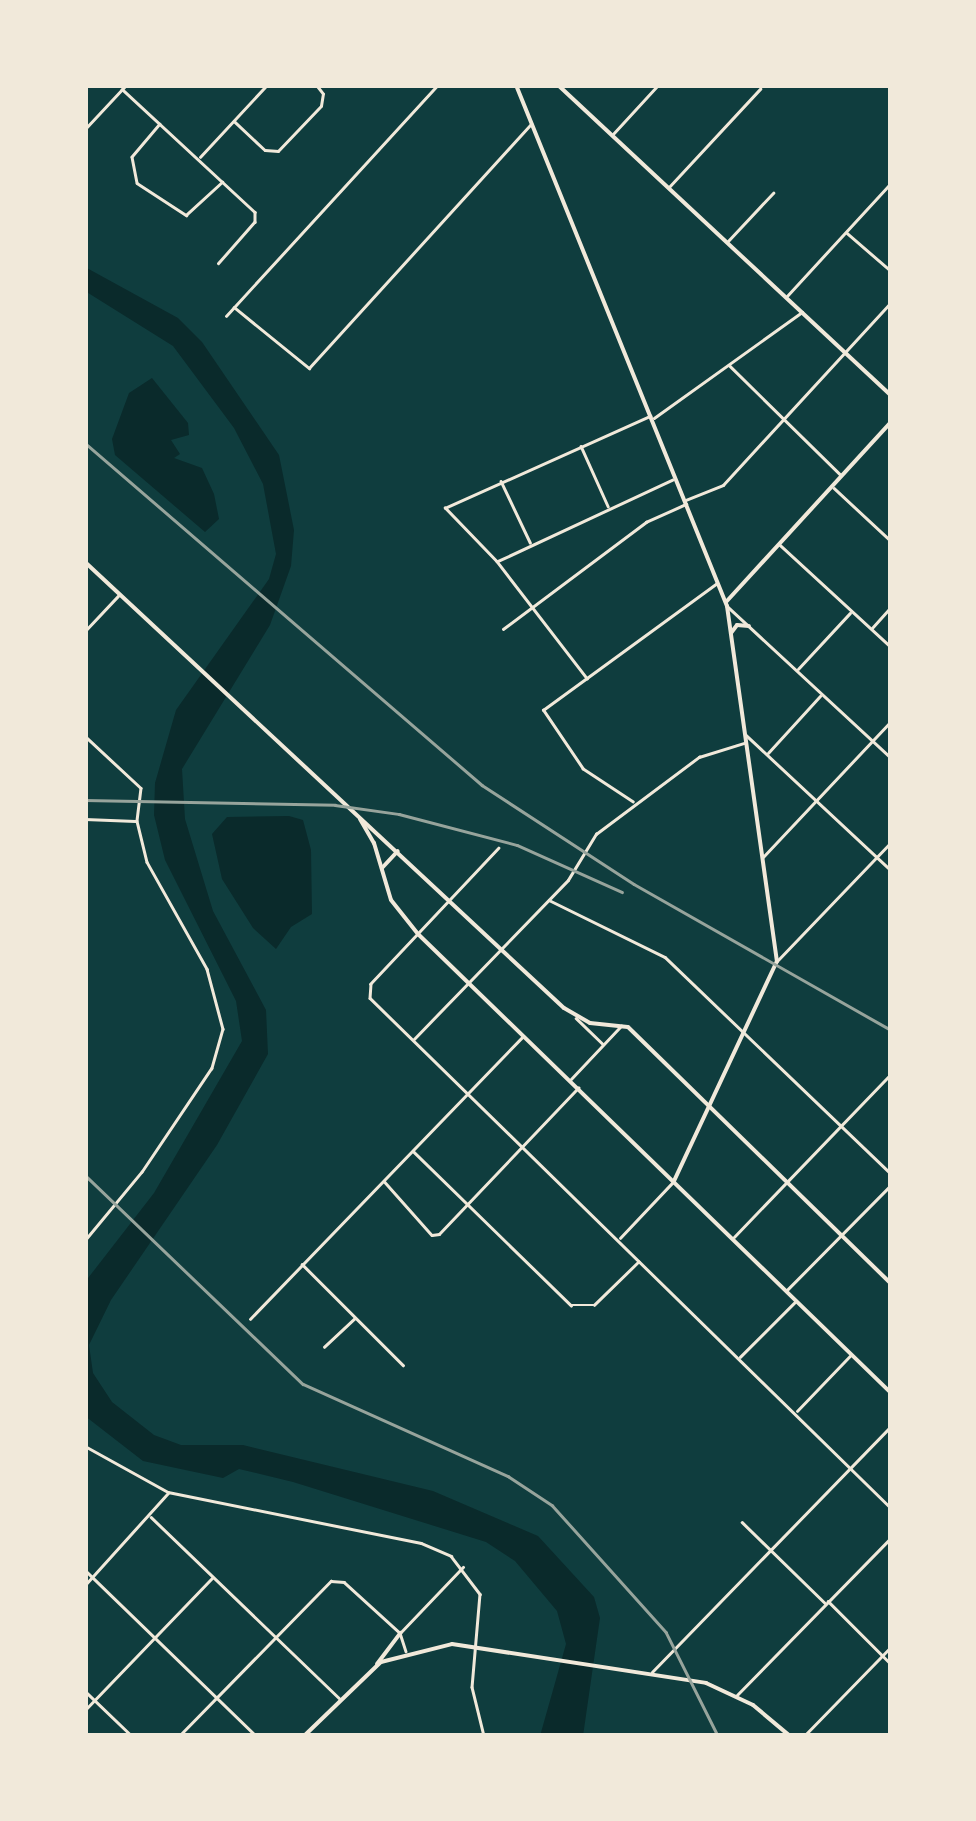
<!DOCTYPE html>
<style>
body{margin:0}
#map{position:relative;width:976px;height:1821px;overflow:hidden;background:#0f3d3e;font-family:"Varela Round",sans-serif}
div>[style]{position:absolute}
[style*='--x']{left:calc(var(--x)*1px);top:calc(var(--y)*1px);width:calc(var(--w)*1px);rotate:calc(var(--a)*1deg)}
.water>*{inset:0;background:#0a2a2b}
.minor>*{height:2.5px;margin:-1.25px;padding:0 1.25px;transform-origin:1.25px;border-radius:1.25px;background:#f1e9da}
.tertiary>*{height:4px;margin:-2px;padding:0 2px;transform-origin:2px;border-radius:2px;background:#f1e9da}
.secondary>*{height:4px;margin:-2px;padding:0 2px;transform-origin:2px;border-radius:2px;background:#f1e9da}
.rail>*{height:2.5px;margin:-1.25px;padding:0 1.25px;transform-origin:1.25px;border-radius:1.25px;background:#97a49c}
span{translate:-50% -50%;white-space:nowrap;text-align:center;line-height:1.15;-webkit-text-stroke:10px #f1e9da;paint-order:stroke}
.frame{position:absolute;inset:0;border:88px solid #f1e9da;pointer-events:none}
</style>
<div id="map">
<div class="water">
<div style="clip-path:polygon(85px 267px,178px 318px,202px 342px,279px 455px,294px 530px,291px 566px,270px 625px,182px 769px,185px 819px,213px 911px,266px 1010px,268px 1054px,217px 1145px,111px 1300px,89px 1345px,93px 1373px,112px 1402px,154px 1435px,181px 1445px,243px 1445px,433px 1491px,538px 1536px,594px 1597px,600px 1618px,583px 1736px,540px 1736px,566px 1644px,557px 1611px,515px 1561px,486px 1542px,293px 1482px,239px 1469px,223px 1478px,143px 1461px,85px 1416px,85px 1282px,154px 1193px,242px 1041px,236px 1001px,165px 860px,154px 815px,155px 783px,176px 710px,269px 579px,276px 554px,263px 484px,234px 428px,173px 346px,85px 291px)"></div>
<div style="clip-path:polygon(152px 378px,188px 423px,189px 435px,171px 440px,180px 454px,174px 458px,202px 468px,214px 494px,219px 519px,205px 532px,115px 455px,112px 439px,129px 393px)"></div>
<div style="clip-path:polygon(289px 816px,303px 820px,311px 850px,312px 914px,291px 927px,276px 949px,253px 928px,222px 879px,212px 834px,227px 817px)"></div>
</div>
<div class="minor">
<div style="--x:122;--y:89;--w:181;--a:42.8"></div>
<div style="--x:255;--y:212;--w:10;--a:90"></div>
<div style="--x:255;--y:222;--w:55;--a:131.3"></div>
<div style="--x:234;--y:121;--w:42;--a:43.1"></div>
<div style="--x:265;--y:150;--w:13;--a:4"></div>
<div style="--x:278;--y:151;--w:62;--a:-46.3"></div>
<div style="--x:321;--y:106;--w:12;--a:-81"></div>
<div style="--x:323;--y:94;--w:11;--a:-128"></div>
<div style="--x:160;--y:124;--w:43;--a:130.3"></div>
<div style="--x:132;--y:157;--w:26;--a:79"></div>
<div style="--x:137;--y:183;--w:59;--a:33.1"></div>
<div style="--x:186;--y:215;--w:49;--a:-42.5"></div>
<div style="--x:85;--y:129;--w:60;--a:-47"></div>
<div style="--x:613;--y:134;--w:67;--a:-47.4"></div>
<div style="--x:200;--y:157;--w:98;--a:-47.1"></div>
<div style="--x:669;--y:187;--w:134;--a:-47.1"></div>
<div style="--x:847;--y:233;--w:58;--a:40.8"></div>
<div style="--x:728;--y:241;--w:66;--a:-46.8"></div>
<div style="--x:787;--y:296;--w:154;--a:-47.4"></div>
<div style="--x:234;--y:307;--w:97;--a:39.1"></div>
<div style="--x:309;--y:368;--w:330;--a:-47.7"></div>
<div style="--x:226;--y:316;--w:314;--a:-47.5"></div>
<div style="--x:729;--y:365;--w:157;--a:44.5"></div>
<div style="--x:654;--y:418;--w:182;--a:-35.6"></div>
<div style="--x:581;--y:446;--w:66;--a:65.8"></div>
<div style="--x:501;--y:481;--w:68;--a:64.6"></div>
<div style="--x:834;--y:488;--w:78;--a:42.9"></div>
<div style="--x:686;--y:500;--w:40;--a:-22"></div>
<div style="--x:723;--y:485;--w:248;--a:-47.4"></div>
<div style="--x:779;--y:544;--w:152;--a:42.6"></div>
<div style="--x:498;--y:561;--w:192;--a:-25"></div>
<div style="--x:727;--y:606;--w:224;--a:42.8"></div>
<div style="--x:872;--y:628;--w:28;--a:-48"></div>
<div style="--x:503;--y:629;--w:179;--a:-36.8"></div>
<div style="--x:646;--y:522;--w:44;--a:-24.2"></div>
<div style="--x:85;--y:631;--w:48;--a:-46.7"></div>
<div style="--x:798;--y:669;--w:76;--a:-47.1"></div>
<div style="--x:587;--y:679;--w:148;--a:-127.6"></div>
<div style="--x:497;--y:562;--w:75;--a:-133.9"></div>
<div style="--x:445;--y:508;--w:225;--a:-24.2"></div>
<div style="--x:746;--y:735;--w:198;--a:43"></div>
<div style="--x:85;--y:736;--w:76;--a:42.9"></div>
<div style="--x:141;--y:788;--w:33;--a:97"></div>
<div style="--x:137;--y:821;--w:42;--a:76.3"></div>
<div style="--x:147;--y:862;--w:123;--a:60.7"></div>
<div style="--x:207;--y:969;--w:62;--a:75.1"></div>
<div style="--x:223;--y:1029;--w:41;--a:105.8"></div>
<div style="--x:212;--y:1068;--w:125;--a:123.9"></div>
<div style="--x:142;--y:1172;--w:89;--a:129.6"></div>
<div style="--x:768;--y:753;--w:77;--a:-47.6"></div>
<div style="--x:633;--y:802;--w:60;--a:-146.6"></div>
<div style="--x:583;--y:769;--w:71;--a:-124.1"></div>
<div style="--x:543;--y:710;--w:215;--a:-36.1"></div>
<div style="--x:85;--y:819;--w:50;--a:2.3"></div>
<div style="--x:499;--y:848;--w:187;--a:133.3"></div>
<div style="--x:371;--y:984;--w:14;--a:94"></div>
<div style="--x:370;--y:998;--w:729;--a:44.39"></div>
<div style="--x:763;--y:857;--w:187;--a:-46.7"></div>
<div style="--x:549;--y:900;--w:129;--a:26.2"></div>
<div style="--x:665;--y:957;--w:313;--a:43.8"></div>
<div style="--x:778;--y:960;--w:163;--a:-46.2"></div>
<div style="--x:576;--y:1018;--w:37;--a:44"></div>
<div style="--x:414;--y:1039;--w:221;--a:-45.9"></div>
<div style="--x:568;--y:880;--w:54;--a:-58.7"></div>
<div style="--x:596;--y:834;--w:129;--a:-36.8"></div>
<div style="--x:699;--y:757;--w:47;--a:-17.3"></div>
<div style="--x:571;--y:1079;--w:73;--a:-46.7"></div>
<div style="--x:413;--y:1151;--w:221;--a:44.3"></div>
<div style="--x:571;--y:1305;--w:23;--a:0"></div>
<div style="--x:594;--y:1305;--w:62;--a:-44.3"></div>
<div style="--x:384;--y:1181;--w:72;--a:48.4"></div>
<div style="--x:432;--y:1235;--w:7;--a:-8"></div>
<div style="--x:439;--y:1234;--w:202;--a:-46.4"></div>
<div style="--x:734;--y:1237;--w:226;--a:-46.1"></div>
<div style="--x:620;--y:1238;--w:77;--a:-46.6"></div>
<div style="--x:302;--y:1264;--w:143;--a:45"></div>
<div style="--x:787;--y:1290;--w:148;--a:-45.3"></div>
<div style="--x:250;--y:1319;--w:393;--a:-46"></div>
<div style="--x:324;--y:1347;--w:42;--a:-43.1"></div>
<div style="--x:740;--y:1357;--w:78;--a:-45"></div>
<div style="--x:797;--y:1411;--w:76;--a:-46.1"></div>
<div style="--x:85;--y:1446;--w:95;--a:29"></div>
<div style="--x:168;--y:1492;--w:258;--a:11.4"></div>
<div style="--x:421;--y:1543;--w:33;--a:23"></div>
<div style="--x:451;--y:1556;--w:48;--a:52.7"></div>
<div style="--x:480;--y:1594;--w:93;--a:94.9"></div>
<div style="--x:472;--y:1687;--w:50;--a:76.2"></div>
<div style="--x:151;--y:1517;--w:261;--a:43.9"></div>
<div style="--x:742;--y:1522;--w:116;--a:44.3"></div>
<div style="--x:85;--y:1570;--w:238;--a:44.1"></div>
<div style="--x:85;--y:1585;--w:124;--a:-47.9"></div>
<div style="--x:828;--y:1601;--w:89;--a:45"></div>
<div style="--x:400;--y:1633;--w:91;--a:-46.3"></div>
<div style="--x:652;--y:1672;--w:343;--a:-45.8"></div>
<div style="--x:85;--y:1691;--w:65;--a:43.8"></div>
<div style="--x:737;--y:1695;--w:220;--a:-45.6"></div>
<div style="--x:85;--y:1710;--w:183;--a:-46.1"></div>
<div style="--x:179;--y:1736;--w:217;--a:-45.6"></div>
<div style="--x:331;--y:1581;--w:13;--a:4"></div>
<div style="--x:344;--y:1582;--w:76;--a:42.3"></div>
<div style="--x:400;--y:1633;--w:19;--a:72"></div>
<div style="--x:804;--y:1736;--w:124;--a:-45.7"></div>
</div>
<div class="tertiary">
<div style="--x:516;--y:85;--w:562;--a:67.95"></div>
<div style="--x:727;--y:606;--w:359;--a:82"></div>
<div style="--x:777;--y:961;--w:243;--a:115.1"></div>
<div style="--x:558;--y:85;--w:455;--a:43"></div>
<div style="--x:726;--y:602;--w:244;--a:-47.5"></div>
<div style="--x:731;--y:633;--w:10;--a:-53"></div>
<div style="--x:737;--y:625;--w:12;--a:5"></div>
</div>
<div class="secondary">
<div style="--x:85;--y:562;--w:654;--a:42.96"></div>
<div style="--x:564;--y:1008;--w:30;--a:30"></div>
<div style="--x:590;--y:1023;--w:38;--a:6"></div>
<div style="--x:628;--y:1027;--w:368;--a:44.3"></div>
<div style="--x:360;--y:819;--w:28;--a:60"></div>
<div style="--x:374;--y:843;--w:59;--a:73.4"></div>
<div style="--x:391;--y:900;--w:43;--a:51.5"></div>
<div style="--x:418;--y:934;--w:659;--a:44.14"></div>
<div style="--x:382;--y:868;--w:23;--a:-47"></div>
<div style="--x:377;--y:1664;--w:39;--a:-53"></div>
<div style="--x:304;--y:1736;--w:107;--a:-43.9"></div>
<div style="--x:381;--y:1662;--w:73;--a:-14.2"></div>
<div style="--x:452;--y:1644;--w:257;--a:8.7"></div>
<div style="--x:706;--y:1683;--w:52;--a:25.1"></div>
<div style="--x:753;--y:1705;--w:48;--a:40"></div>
</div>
<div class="rail">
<div style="--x:85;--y:443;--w:524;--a:40.74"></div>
<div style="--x:482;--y:785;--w:181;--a:33.1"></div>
<div style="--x:634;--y:884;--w:296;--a:29.6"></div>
<div style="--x:85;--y:800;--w:250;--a:1.1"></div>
<div style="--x:335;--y:805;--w:65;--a:8"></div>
<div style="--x:399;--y:814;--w:122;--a:14.7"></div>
<div style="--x:517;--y:845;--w:115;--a:24.1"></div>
<div style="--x:85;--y:1175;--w:302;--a:43.8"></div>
<div style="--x:303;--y:1384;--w:225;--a:24.2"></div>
<div style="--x:508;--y:1476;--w:53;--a:33.4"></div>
<div style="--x:552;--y:1505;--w:171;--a:48.1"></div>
<div style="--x:666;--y:1632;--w:116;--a:63.4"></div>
</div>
<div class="frame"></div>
</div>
